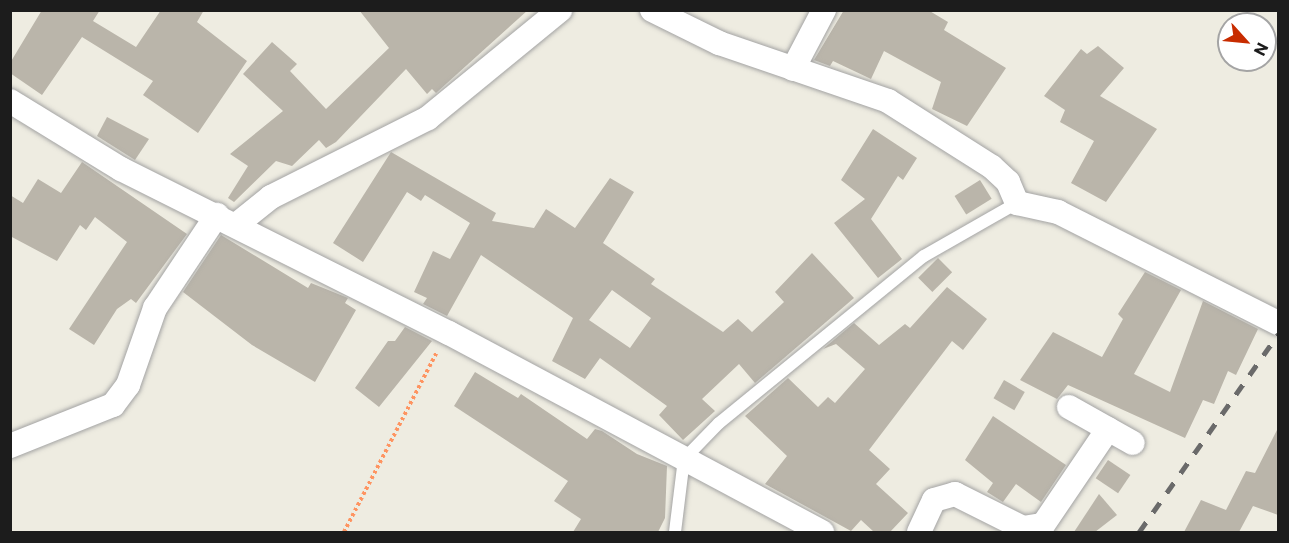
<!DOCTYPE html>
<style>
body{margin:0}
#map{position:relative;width:1289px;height:543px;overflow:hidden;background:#eeece1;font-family:Commissioner,sans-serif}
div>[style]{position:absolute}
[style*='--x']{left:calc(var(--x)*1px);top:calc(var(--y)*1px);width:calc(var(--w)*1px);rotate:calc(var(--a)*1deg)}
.building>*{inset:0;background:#bab5aa;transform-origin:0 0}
.path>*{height:4px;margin-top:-2px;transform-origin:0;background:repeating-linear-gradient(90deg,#fe9461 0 3px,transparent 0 6px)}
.roads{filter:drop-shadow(0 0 2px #a3a3a3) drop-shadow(0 0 2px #a3a3a3)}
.lane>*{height:12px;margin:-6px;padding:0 6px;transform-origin:6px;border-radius:6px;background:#fff}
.street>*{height:24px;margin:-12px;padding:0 12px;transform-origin:12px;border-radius:12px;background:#fff}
.rail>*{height:4.5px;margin-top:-2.25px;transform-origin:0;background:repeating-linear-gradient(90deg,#6a6a6a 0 12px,transparent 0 24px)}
span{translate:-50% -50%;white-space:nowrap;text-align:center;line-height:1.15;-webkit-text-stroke:5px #fff;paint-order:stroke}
.frame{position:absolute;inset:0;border:12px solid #1c1c1c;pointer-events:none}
.north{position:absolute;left:1217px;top:12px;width:60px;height:60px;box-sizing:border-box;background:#fff;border:2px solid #a4a4a4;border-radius:50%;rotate:117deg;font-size:16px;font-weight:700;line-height:24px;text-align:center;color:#1c1c1c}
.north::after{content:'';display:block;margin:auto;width:21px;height:27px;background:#c82c00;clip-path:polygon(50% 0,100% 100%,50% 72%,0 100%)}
</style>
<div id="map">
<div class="building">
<div style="clip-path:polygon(42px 10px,100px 10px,93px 21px,136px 47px,161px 10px,204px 10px,197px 22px,247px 61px,198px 133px,143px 95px,153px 81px,82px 37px,42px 95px,10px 73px,10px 63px)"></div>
<div style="clip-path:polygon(359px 10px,528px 10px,436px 93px,432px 89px,427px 94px,406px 69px,336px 142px,326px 148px,319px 140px,292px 166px,276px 161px,234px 202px,228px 198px,248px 166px,230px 154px,283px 111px,243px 74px,272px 42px,297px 64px,290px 71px,326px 109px,389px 48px)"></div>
<div style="clip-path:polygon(844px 10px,928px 10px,948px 22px,944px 30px,1006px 68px,967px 126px,932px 109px,941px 82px,884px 51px,871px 79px,833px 61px,830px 66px,814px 60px)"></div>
<div style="clip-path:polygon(1098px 46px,1124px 68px,1100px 96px,1157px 129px,1106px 202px,1071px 183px,1094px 141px,1060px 122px,1065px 110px,1044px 96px,1081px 49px,1087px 54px)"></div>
<div style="clip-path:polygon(107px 117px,149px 139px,135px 160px,97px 136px)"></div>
<div style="clip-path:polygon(873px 129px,917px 158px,903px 180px,898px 176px,871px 219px,902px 259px,878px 278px,834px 223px,865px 199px,841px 180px)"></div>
<div style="clip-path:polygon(evenodd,391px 152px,496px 213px,492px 221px,534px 228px,546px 209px,575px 228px,610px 178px,634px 192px,603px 243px,655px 279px,651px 284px,723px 332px,738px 319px,752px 332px,784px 302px,775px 292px,812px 253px,854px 298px,755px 383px,739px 364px,702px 399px,715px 411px,683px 440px,659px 415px,667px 406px,600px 358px,585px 379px,552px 361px,573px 318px,481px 255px,447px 316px,423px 304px,427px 298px,414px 292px,433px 251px,450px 259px,470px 223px,425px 195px,421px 201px,407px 192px,363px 262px,333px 243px,391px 152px,612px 290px,651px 318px,630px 348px,589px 320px,612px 290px)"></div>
<div style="clip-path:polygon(82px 162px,187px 234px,136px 303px,131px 299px,117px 309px,94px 345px,69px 329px,127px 242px,95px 217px,86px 230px,80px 225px,57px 261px,10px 236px,10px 195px,23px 203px,38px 179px,61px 193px)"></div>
<div style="left:980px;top:180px;width:22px;height:30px;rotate:58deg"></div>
<div style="clip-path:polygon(221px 235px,308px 288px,311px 283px,348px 298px,345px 303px,356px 310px,315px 382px,252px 345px,183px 292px)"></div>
<div style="left:938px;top:258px;width:20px;height:28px;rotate:45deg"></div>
<div style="clip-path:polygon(1145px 272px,1181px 290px,1134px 374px,1170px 392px,1203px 301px,1258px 329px,1236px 375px,1228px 371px,1214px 404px,1203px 400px,1185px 438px,1068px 385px,1057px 399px,1020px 380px,1053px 332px,1102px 357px,1123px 319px,1118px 314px)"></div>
<div style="clip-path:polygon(947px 287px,987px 319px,963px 350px,952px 341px,869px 450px,890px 469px,876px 484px,908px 513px,890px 532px,874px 532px,861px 520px,851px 531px,765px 484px,787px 456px,745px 416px,788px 378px,818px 407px,828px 397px,835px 403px,865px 369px,836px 344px,823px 349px,854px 323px,879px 345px,905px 324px,910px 328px)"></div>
<div style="clip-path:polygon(405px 327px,432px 341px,379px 407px,355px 388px,388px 341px,395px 341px)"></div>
<div style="clip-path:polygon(475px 372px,518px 398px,521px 394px,587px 439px,595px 429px,602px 431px,637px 454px,667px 466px,665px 518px,658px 532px,573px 532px,581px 519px,554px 501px,568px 481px,454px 406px)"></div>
<div style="left:1004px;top:380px;width:24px;height:21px;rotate:30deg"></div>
<div style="clip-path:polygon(993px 416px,1066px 465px,1041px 502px,1016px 484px,1003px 502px,987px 492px,993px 483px,965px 460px)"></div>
<div style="clip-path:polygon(1278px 428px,1278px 515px,1253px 506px,1239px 532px,1184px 532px,1201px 500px,1226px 510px,1246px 471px,1255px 473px)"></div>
<div style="left:1108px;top:460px;width:27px;height:22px;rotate:34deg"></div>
<div style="clip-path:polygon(1099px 494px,1117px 515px,1095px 532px,1074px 532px)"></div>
</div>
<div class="path">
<div style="--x:344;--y:532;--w:203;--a:-62.7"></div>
</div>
<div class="roads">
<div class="lane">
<div style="--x:675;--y:532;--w:74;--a:-83"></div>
<div style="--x:684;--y:459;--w:50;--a:-45.8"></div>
<div style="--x:719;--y:423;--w:264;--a:-39.2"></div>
<div style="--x:924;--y:256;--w:107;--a:-29.7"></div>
</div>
<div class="street">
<div style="--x:652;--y:10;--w:75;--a:26.2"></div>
<div style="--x:719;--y:43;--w:179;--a:18.9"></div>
<div style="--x:888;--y:101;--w:123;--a:32.4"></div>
<div style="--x:992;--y:167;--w:22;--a:43"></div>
<div style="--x:1008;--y:182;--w:23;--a:67"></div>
<div style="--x:1017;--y:203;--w:42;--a:12.4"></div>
<div style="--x:1058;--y:212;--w:246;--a:26.8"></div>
<div style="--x:793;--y:69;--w:67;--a:-62.3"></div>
<div style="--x:10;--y:101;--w:130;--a:31.5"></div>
<div style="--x:121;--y:169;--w:367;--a:26.6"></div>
<div style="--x:449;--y:333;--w:423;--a:28.1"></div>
<div style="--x:236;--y:225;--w:45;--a:-38.7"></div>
<div style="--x:271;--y:197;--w:176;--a:-26.7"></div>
<div style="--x:428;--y:118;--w:171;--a:-39.3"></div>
<div style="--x:1069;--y:407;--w:73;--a:29.4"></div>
<div style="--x:10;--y:446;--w:111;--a:-21.7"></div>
<div style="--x:113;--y:405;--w:25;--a:-53"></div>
<div style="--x:128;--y:385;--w:82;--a:-70.7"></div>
<div style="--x:155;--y:308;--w:112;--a:-56.3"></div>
<div style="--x:919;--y:532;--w:35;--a:-65"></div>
<div style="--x:934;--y:500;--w:22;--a:-16"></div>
<div style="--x:955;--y:494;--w:76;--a:26.6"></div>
<div style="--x:1023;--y:528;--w:20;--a:-9"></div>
<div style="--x:1043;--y:525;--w:116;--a:-55.9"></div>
</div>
</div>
<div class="rail">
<div style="--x:1139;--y:532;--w:242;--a:-54.9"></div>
</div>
<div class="frame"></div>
<div class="north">N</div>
</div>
